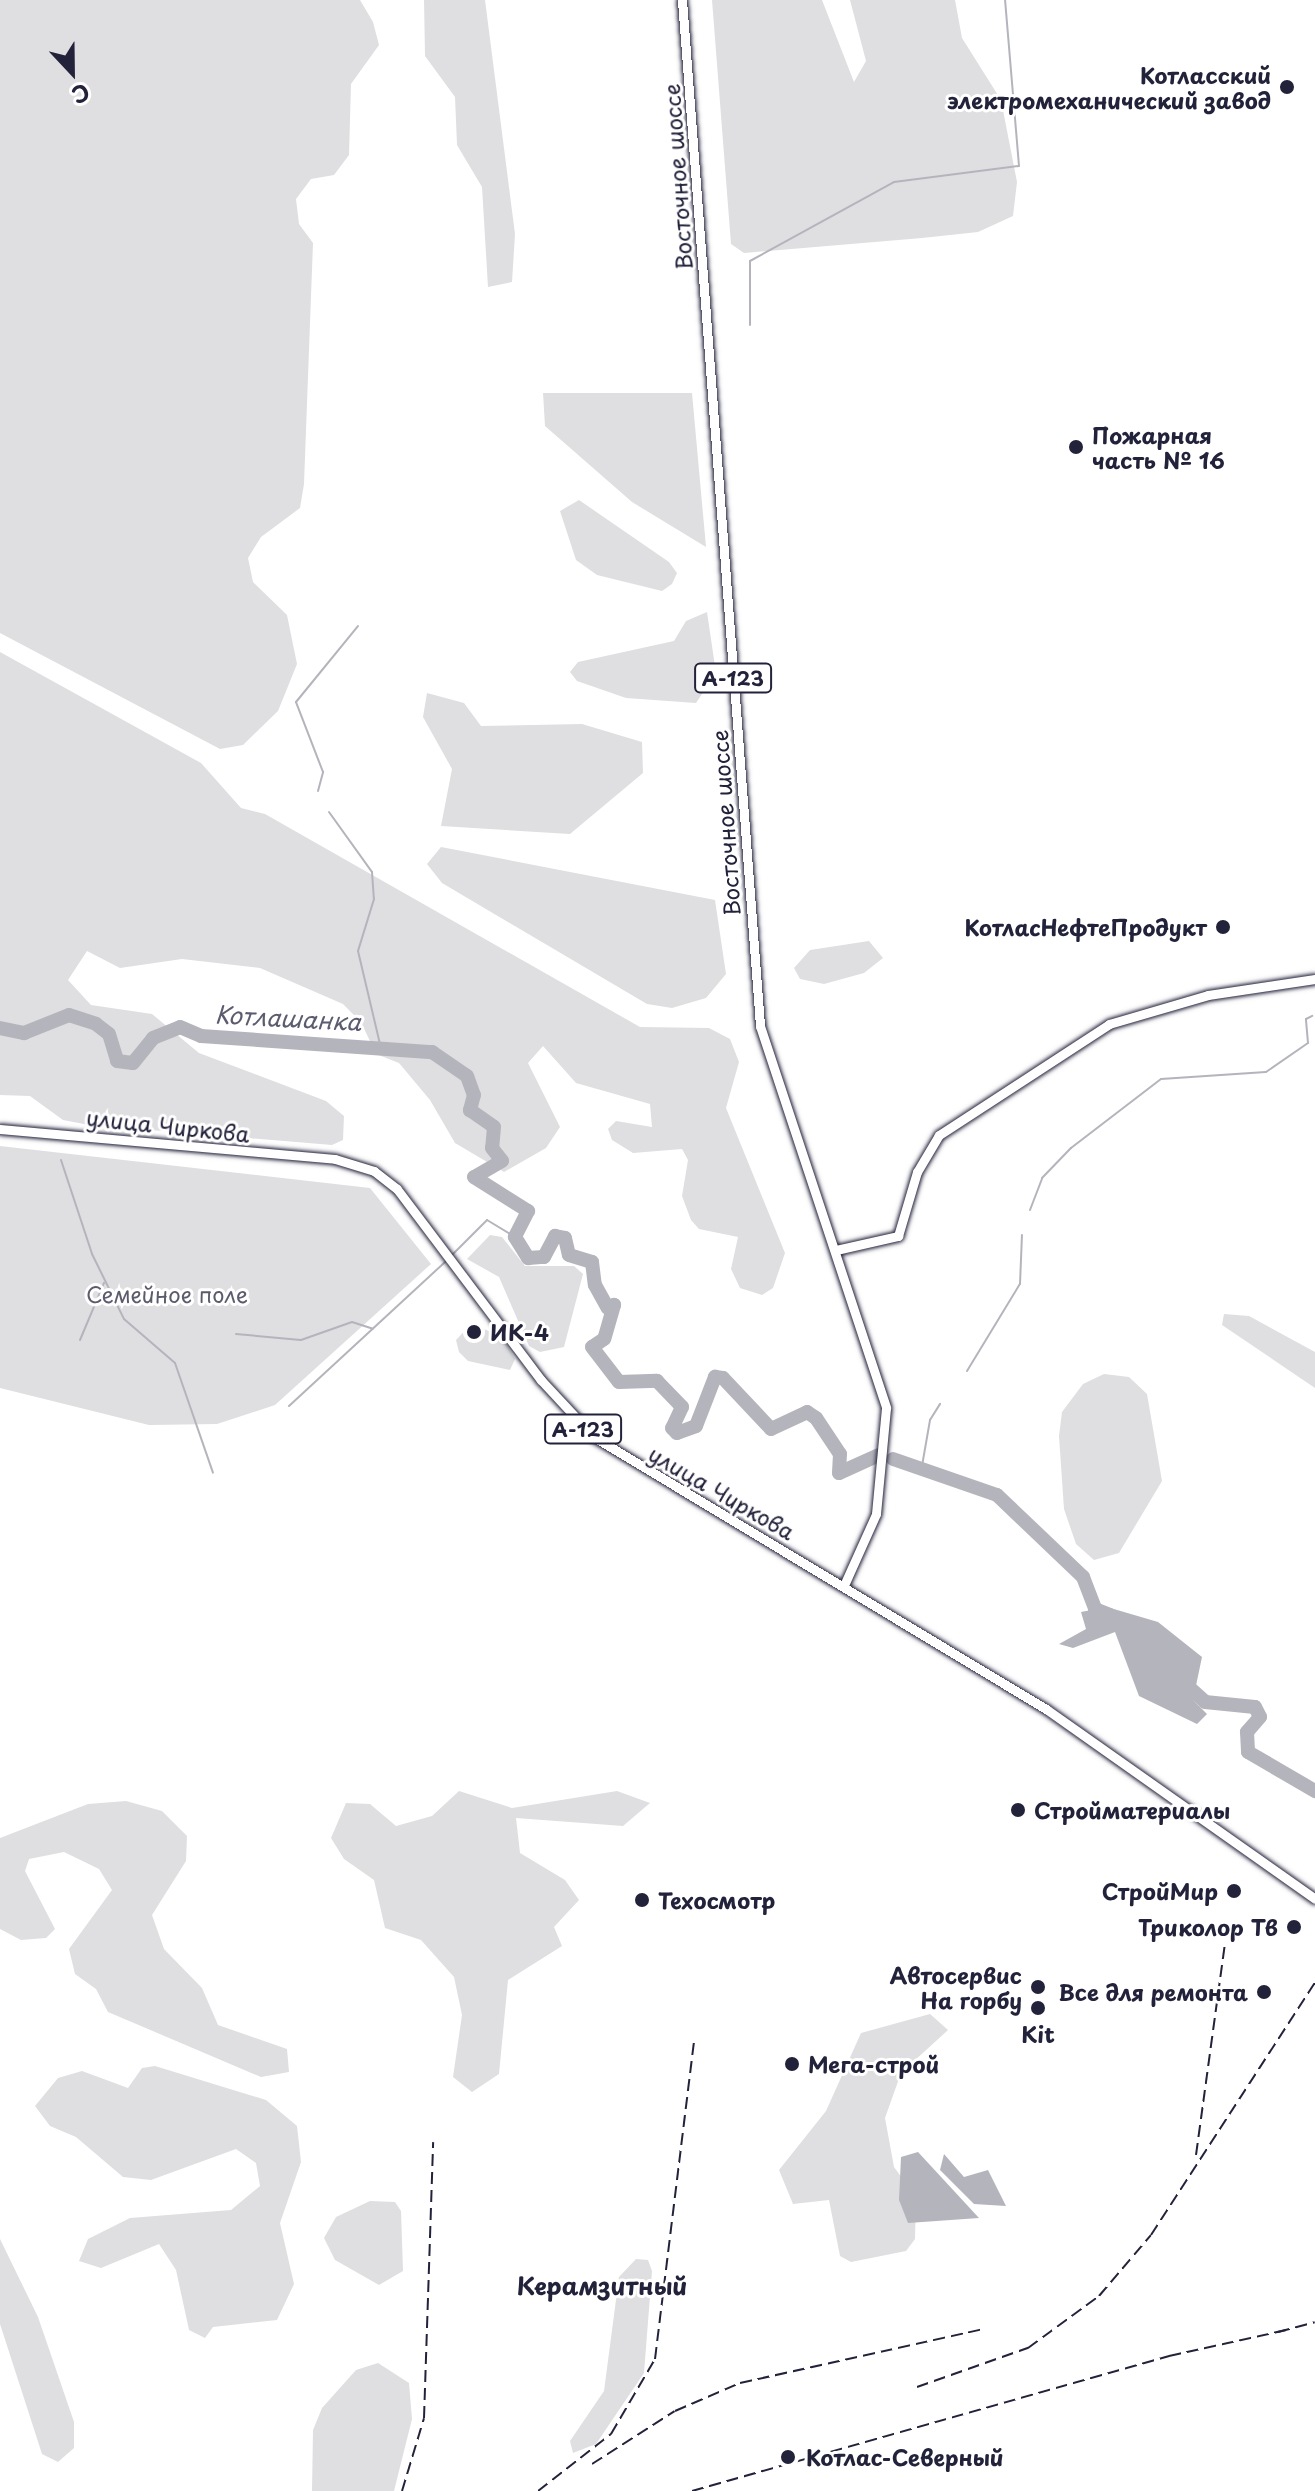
<!DOCTYPE html>
<meta charset="utf-8">
<style>
body{margin:0}
#map{position:relative;width:1315px;height:2491px;overflow:hidden;background:#fff;font-family:"Playpen Sans",sans-serif}
div>[style]{position:absolute}
[style*='--x']{left:calc(var(--x)*1px);top:calc(var(--y)*1px);width:calc(var(--w)*1px);rotate:calc(var(--a)*1deg)}
.green>*{inset:0;background:#dfdfe2}
.water>*{inset:0;background:#b4b4bc}
.stream>*{height:2px;margin:-1px;padding:0 1px;transform-origin:1px;border-radius:1px;background:#b4b4bc}
.river>*{height:14px;margin:-7px;padding:0 7px;transform-origin:7px;border-radius:7px;background:#b4b4bc}
.roads{filter:drop-shadow(0 0 2px #22223b) drop-shadow(0 0 2px #22223b)}
.major>*{height:9px;margin:-4.5px;padding:0 4.5px;transform-origin:4.5px;border-radius:4.5px;background:#fff}
.rail>*{height:2px;margin-top:-1px;transform-origin:0;background:repeating-linear-gradient(90deg,#22223b 0 12px,transparent 0 18px)}
.dots>*{width:22px;height:22px;translate:-50% -50%;box-sizing:border-box;border:4px solid #fff;border-radius:50%}
span{translate:-50% -50%;white-space:nowrap;text-align:center;line-height:1.15;-webkit-text-stroke:6px #fff;paint-order:stroke}
.shield-label span{padding:2px 6px;background:#fff;border:2px solid;border-radius:6px;-webkit-text-stroke-width:0}
.shield-label{font-size:20px;color:#22223b;font-weight:700}
.poi-label{font-size:22px;color:#22223b;font-weight:700}
.right{translate:-100% -50%;text-align:right}
.left{translate:0 -50%;text-align:left}
.street-label{font-size:22px;color:#22223b}
.park-label{font-size:22px;color:#5b5b6d}
.water-label{font-size:24px;color:#5c5c6f;font-style:italic}
.neighbourhood-label{font-size:24px;color:#22223b;font-weight:700}
.north{position:absolute;left:32px;top:32px;width:80px;height:80px;-webkit-text-stroke:6px #fff;paint-order:stroke;rotate:158deg;font-size:22px;font-weight:700;line-height:32px;text-align:center;color:#22223b}
.north::after{content:'';display:block;margin:auto;width:28px;height:36px;background:#22223b;clip-path:polygon(50% 0,100% 100%,50% 72%,0 100%)}
</style>
<div id="map">
<div class="green">
<div style="clip-path:polygon(0 0,360px 0,373px 22px,379px 45px,351px 84px,349px 155px,334px 175px,311px 179px,296px 199px,299px 224px,313px 243px,304px 484px,300px 508px,261px 537px,248px 558px,253px 582px,287px 615px,297px 664px,278px 711px,243px 745px,220px 749px,0 633px)"></div>
<div style="clip-path:polygon(424px 0,485px 0,515px 234px,512px 282px,488px 287px,482px 187px,457px 145px,455px 97px,425px 56px)"></div>
<div style="clip-path:polygon(712px 0,822px 0,854px 82px,866px 61px,850px 0,955px 0,962px 38px,1001px 100px,1017px 182px,1013px 216px,978px 232px,922px 238px,744px 253px,731px 244px)"></div>
<div style="clip-path:polygon(543px 393px,692px 393px,706px 547px,632px 502px,545px 426px)"></div>
<div style="clip-path:polygon(579px 500px,669px 562px,677px 573px,672px 584px,662px 591px,597px 575px,576px 560px,560px 511px)"></div>
<div style="clip-path:polygon(707px 612px,716px 673px,696px 703px,626px 698px,577px 681px,570px 672px,578px 662px,674px 641px,686px 621px)"></div>
<div style="clip-path:polygon(0 652px,201px 763px,241px 808px,265px 814px,640px 1027px,709px 1028px,730px 1039px,739px 1062px,726px 1108px,785px 1253px,773px 1288px,762px 1295px,740px 1288px,731px 1269px,738px 1237px,699px 1229px,691px 1220px,682px 1196px,688px 1160px,682px 1149px,633px 1153px,612px 1140px,608px 1129px,616px 1121px,652px 1127px,650px 1104px,576px 1083px,543px 1046px,528px 1063px,560px 1127px,546px 1148px,504px 1172px,455px 1143px,430px 1100px,399px 1063px,376px 1054px,361px 1022px,343px 1004px,260px 968px,182px 959px,120px 968px,87px 951px,68px 980px,91px 1005px,152px 1014px,199px 1053px,326px 1101px,344px 1116px,343px 1140px,332px 1145px,89px 1125px,63px 1120px,30px 1096px,0 1095px)"></div>
<div style="clip-path:polygon(427px 693px,464px 703px,481px 726px,582px 724px,642px 742px,643px 773px,570px 834px,441px 826px,452px 769px,423px 717px)"></div>
<div style="clip-path:polygon(441px 847px,715px 900px,726px 974px,706px 998px,672px 1008px,647px 1004px,442px 883px,427px 864px)"></div>
<div style="clip-path:polygon(869px 941px,883px 958px,864px 973px,824px 984px,800px 979px,794px 968px,810px 950px)"></div>
<div style="clip-path:polygon(0 1146px,370px 1188px,431px 1264px,275px 1405px,217px 1424px,149px 1425px,0 1388px)"></div>
<div style="clip-path:polygon(490px 1235px,502px 1237px,525px 1266px,574px 1266px,583px 1274px,564px 1347px,540px 1352px,529px 1346px,499px 1277px,467px 1259px)"></div>
<div style="clip-path:polygon(1224px 1314px,1249px 1316px,1315px 1352px,1315px 1388px,1222px 1325px)"></div>
<div style="clip-path:polygon(472px 1323px,503px 1338px,515px 1359px,510px 1370px,468px 1361px,459px 1352px,456px 1340px)"></div>
<div style="clip-path:polygon(1104px 1374px,1129px 1377px,1147px 1394px,1162px 1481px,1119px 1553px,1094px 1560px,1076px 1544px,1064px 1509px,1059px 1436px,1062px 1412px,1083px 1384px)"></div>
<div style="clip-path:polygon(459px 1791px,512px 1808px,617px 1791px,650px 1803px,623px 1826px,516px 1818px,520px 1853px,565px 1880px,579px 1900px,554px 1927px,562px 1946px,508px 1980px,499px 2074px,472px 2092px,453px 2077px,462px 2015px,454px 1977px,421px 1940px,385px 1928px,374px 1880px,344px 1859px,331px 1838px,346px 1803px,370px 1804px,396px 1826px,432px 1816px)"></div>
<div style="clip-path:polygon(126px 1801px,162px 1811px,187px 1836px,186px 1861px,152px 1915px,164px 1949px,202px 1988px,218px 2025px,287px 2049px,289px 2072px,261px 2077px,108px 2012px,96px 1989px,75px 1974px,69px 1949px,112px 1890px,99px 1869px,64px 1852px,29px 1859px,25px 1871px,55px 1929px,46px 1938px,21px 1940px,0 1929px,0 1838px,88px 1804px)"></div>
<div style="clip-path:polygon(930px 2014px,948px 2030px,901px 2073px,885px 2118px,894px 2167px,916px 2197px,915px 2239px,906px 2251px,851px 2262px,840px 2256px,829px 2200px,793px 2204px,779px 2170px,826px 2111px,861px 2033px)"></div>
<div style="clip-path:polygon(155px 2066px,266px 2100px,297px 2126px,301px 2162px,280px 2223px,294px 2284px,277px 2320px,213px 2327px,205px 2338px,189px 2330px,176px 2270px,159px 2244px,101px 2268px,79px 2261px,88px 2239px,130px 2218px,231px 2210px,260px 2186px,256px 2163px,236px 2149px,151px 2180px,123px 2177px,76px 2137px,50px 2126px,35px 2106px,58px 2078px,82px 2071px,128px 2088px,142px 2068px)"></div>
<div style="clip-path:polygon(370px 2201px,395px 2202px,401px 2211px,403px 2271px,379px 2285px,335px 2260px,324px 2238px,336px 2217px)"></div>
<div style="clip-path:polygon(0 2239px,38px 2317px,74px 2422px,74px 2448px,58px 2462px,42px 2454px,0 2324px)"></div>
<div style="clip-path:polygon(636px 2259px,648px 2260px,652px 2271px,644px 2373px,596px 2444px,573px 2453px,570px 2441px,604px 2391px,619px 2277px)"></div>
<div style="clip-path:polygon(378px 2363px,409px 2383px,412px 2419px,394px 2491px,312px 2491px,313px 2430px,322px 2408px,356px 2370px)"></div>
</div>
<div class="water">
<div style="clip-path:polygon(1107px 1607px,1158px 1622px,1202px 1657px,1193px 1700px,1207px 1714px,1197px 1724px,1139px 1696px,1115px 1632px,1073px 1648px,1059px 1644px,1086px 1629px,1081px 1612px)"></div>
<div style="clip-path:polygon(918px 2152px,979px 2218px,908px 2223px,899px 2200px,901px 2157px)"></div>
<div style="clip-path:polygon(944px 2154px,964px 2177px,988px 2170px,1006px 2206px,974px 2204px,940px 2170px)"></div>
</div>
<div class="stream">
<div style="--x:750;--y:325;--w:64;--a:-90"></div>
<div style="--x:750;--y:261;--w:164;--a:-28.7"></div>
<div style="--x:894;--y:182;--w:126;--a:-7.3"></div>
<div style="--x:1019;--y:166;--w:167;--a:-94.8"></div>
<div style="--x:318;--y:791;--w:20;--a:-75"></div>
<div style="--x:323;--y:772;--w:75;--a:-111.1"></div>
<div style="--x:296;--y:702;--w:98;--a:-50.8"></div>
<div style="--x:329;--y:812;--w:74;--a:54.4"></div>
<div style="--x:372;--y:872;--w:27;--a:86"></div>
<div style="--x:374;--y:899;--w:54;--a:107.1"></div>
<div style="--x:358;--y:951;--w:96;--a:76.7"></div>
<div style="--x:61;--y:1160;--w:99;--a:71.7"></div>
<div style="--x:92;--y:1254;--w:72;--a:63.8"></div>
<div style="--x:124;--y:1319;--w:67;--a:40.8"></div>
<div style="--x:175;--y:1363;--w:116;--a:70.9"></div>
<div style="--x:1030;--y:1210;--w:34;--a:-69"></div>
<div style="--x:1042;--y:1178;--w:42;--a:-46"></div>
<div style="--x:1071;--y:1148;--w:113;--a:-37.5"></div>
<div style="--x:1161;--y:1079;--w:105;--a:-3.8"></div>
<div style="--x:1266;--y:1072;--w:51;--a:-34.6"></div>
<div style="--x:1308;--y:1043;--w:24;--a:-95"></div>
<div style="--x:1306;--y:1019;--w:7;--a:-27"></div>
<div style="--x:451;--y:1256;--w:51;--a:-45"></div>
<div style="--x:487;--y:1220;--w:33;--a:31"></div>
<div style="--x:236;--y:1334;--w:65;--a:5.3"></div>
<div style="--x:301;--y:1340;--w:54;--a:-19.4"></div>
<div style="--x:352;--y:1322;--w:22;--a:18"></div>
<div style="--x:80;--y:1340;--w:62;--a:-67.2"></div>
<div style="--x:967;--y:1371;--w:102;--a:-58.7"></div>
<div style="--x:1020;--y:1284;--w:49;--a:-87.7"></div>
<div style="--x:289;--y:1406;--w:215;--a:-42.7"></div>
<div style="--x:922;--y:1466;--w:47;--a:-80.1"></div>
<div style="--x:930;--y:1420;--w:19;--a:-58"></div>
</div>
<div class="river">
<div style="--x:0;--y:1028;--w:25;--a:12"></div>
<div style="--x:24;--y:1033;--w:48;--a:-21.8"></div>
<div style="--x:69;--y:1015;--w:28;--a:18"></div>
<div style="--x:96;--y:1024;--w:16;--a:38"></div>
<div style="--x:109;--y:1034;--w:28;--a:73"></div>
<div style="--x:117;--y:1061;--w:16;--a:7"></div>
<div style="--x:133;--y:1063;--w:32;--a:-51"></div>
<div style="--x:153;--y:1038;--w:29;--a:-22"></div>
<div style="--x:180;--y:1027;--w:23;--a:23"></div>
<div style="--x:201;--y:1036;--w:232;--a:4"></div>
<div style="--x:432;--y:1052;--w:42;--a:34.4"></div>
<div style="--x:467;--y:1076;--w:20;--a:70"></div>
<div style="--x:474;--y:1095;--w:16;--a:105"></div>
<div style="--x:470;--y:1110;--w:29;--a:35"></div>
<div style="--x:494;--y:1127;--w:21;--a:95"></div>
<div style="--x:492;--y:1148;--w:16;--a:52"></div>
<div style="--x:502;--y:1161;--w:32;--a:150"></div>
<div style="--x:474;--y:1177;--w:64;--a:32.2"></div>
<div style="--x:528;--y:1211;--w:29;--a:117"></div>
<div style="--x:515;--y:1237;--w:25;--a:58"></div>
<div style="--x:528;--y:1258;--w:16;--a:-4"></div>
<div style="--x:544;--y:1257;--w:24;--a:-62"></div>
<div style="--x:555;--y:1236;--w:10;--a:11"></div>
<div style="--x:565;--y:1238;--w:17;--a:77"></div>
<div style="--x:569;--y:1255;--w:24;--a:17"></div>
<div style="--x:592;--y:1262;--w:23;--a:83"></div>
<div style="--x:595;--y:1285;--w:26;--a:61"></div>
<div style="--x:608;--y:1308;--w:7;--a:-27"></div>
<div style="--x:614;--y:1305;--w:35;--a:106"></div>
<div style="--x:604;--y:1339;--w:14;--a:146"></div>
<div style="--x:592;--y:1347;--w:44;--a:52.4"></div>
<div style="--x:619;--y:1382;--w:38;--a:-2"></div>
<div style="--x:657;--y:1381;--w:36;--a:46"></div>
<div style="--x:682;--y:1407;--w:23;--a:115"></div>
<div style="--x:672;--y:1428;--w:7;--a:45"></div>
<div style="--x:677;--y:1433;--w:20;--a:-20"></div>
<div style="--x:696;--y:1426;--w:53;--a:-68.8"></div>
<div style="--x:715;--y:1377;--w:8;--a:7"></div>
<div style="--x:723;--y:1378;--w:70;--a:46.7"></div>
<div style="--x:771;--y:1429;--w:40;--a:-25"></div>
<div style="--x:807;--y:1412;--w:11;--a:34"></div>
<div style="--x:816;--y:1418;--w:43;--a:56.3"></div>
<div style="--x:840;--y:1454;--w:19;--a:93"></div>
<div style="--x:839;--y:1473;--w:44;--a:-24.2"></div>
<div style="--x:893;--y:1459;--w:110;--a:19.1"></div>
<div style="--x:997;--y:1495;--w:119;--a:43.6"></div>
<div style="--x:1083;--y:1577;--w:34;--a:69"></div>
<div style="--x:1095;--y:1609;--w:16;--a:22"></div>
<div style="--x:1182;--y:1681;--w:31;--a:42"></div>
<div style="--x:1205;--y:1702;--w:50;--a:5.7"></div>
<div style="--x:1255;--y:1707;--w:11;--a:63"></div>
<div style="--x:1260;--y:1717;--w:20;--a:131"></div>
<div style="--x:1247;--y:1732;--w:20;--a:87"></div>
<div style="--x:1248;--y:1752;--w:78;--a:30.2"></div>
</div>
<div class="roads">
<div class="major">
<div style="--x:682;--y:0;--w:1029;--a:85.65"></div>
<div style="--x:760;--y:1026;--w:402;--a:71.7"></div>
<div style="--x:886;--y:1408;--w:106;--a:95.4"></div>
<div style="--x:876;--y:1514;--w:76;--a:114.2"></div>
<div style="--x:0;--y:1129;--w:336;--a:5.1"></div>
<div style="--x:335;--y:1159;--w:41;--a:17.1"></div>
<div style="--x:374;--y:1171;--w:29;--a:38"></div>
<div style="--x:397;--y:1189;--w:239;--a:53"></div>
<div style="--x:541;--y:1380;--w:78;--a:47.1"></div>
<div style="--x:594;--y:1437;--w:528;--a:31.04"></div>
<div style="--x:1046;--y:1709;--w:329;--a:35.2"></div>
<div style="--x:836;--y:1250;--w:64;--a:-12.7"></div>
<div style="--x:898;--y:1236;--w:67;--a:-73.5"></div>
<div style="--x:917;--y:1172;--w:43;--a:-59.3"></div>
<div style="--x:939;--y:1135;--w:203;--a:-33.1"></div>
<div style="--x:1109;--y:1024;--w:103;--a:-16.3"></div>
<div style="--x:1208;--y:995;--w:108;--a:-8.5"></div>
</div>
</div>
<div class="rail">
<div style="--x:1196;--y:2155;--w:214;--a:-82.2"></div>
<div style="--x:1278;--y:2332;--w:38;--a:-15"></div>
<div style="--x:917;--y:2387;--w:118;--a:-19.4"></div>
<div style="--x:1028;--y:2348;--w:88;--a:-36.2"></div>
<div style="--x:1099;--y:2296;--w:80;--a:-49.6"></div>
<div style="--x:1151;--y:2235;--w:302;--a:-57"></div>
<div style="--x:592;--y:2464;--w:98;--a:-32.6"></div>
<div style="--x:675;--y:2411;--w:71;--a:-23.3"></div>
<div style="--x:740;--y:2383;--w:250;--a:-12.5"></div>
<div style="--x:402;--y:2491;--w:76;--a:-73.2"></div>
<div style="--x:424;--y:2418;--w:276;--a:-88.1"></div>
<div style="--x:538;--y:2491;--w:93;--a:-38"></div>
<div style="--x:611;--y:2434;--w:87;--a:-59.6"></div>
<div style="--x:655;--y:2359;--w:320;--a:-83"></div>
<div style="--x:692;--y:2491;--w:496;--a:-15.8"></div>
<div style="--x:1169;--y:2356;--w:120;--a:-12.5"></div>
</div>
<div class="dots">
<div style="left:1287px;top:87px;background:#22223b"></div>
<div style="left:1076px;top:447px;background:#22223b"></div>
<div style="left:1223px;top:927px;background:#22223b"></div>
<div style="left:474px;top:1332px;background:#22223b"></div>
<div style="left:1018px;top:1810px;background:#22223b"></div>
<div style="left:1234px;top:1891px;background:#22223b"></div>
<div style="left:642px;top:1900px;background:#22223b"></div>
<div style="left:1294px;top:1927px;background:#22223b"></div>
<div style="left:1038px;top:1987px;background:#22223b"></div>
<div style="left:1264px;top:1992px;background:#22223b"></div>
<div style="left:1038px;top:2008px;background:#22223b"></div>
<div style="left:792px;top:2064px;background:#22223b"></div>
<div style="left:788px;top:2457px;background:#22223b"></div>
</div>
<div class="shield-label">
<span style="left:733px;top:678px">А-123</span>
<span style="left:583px;top:1429px">А-123</span>
</div>
<div class="poi-label">
<span class="right" style="left:1271px;top:87px">Котласский<br>электромеханический завод</span>
<span class="left" style="left:1092px;top:447px">Пожарная<br>часть № 16</span>
<span class="right" style="left:1207px;top:927px">КотласНефтеПродукт</span>
<span class="left" style="left:490px;top:1332px">ИК-4</span>
<span class="left" style="left:1034px;top:1810px">Стройматериалы</span>
<span class="right" style="left:1218px;top:1891px">СтройМир</span>
<span class="left" style="left:658px;top:1900px">Техосмотр</span>
<span class="right" style="left:1278px;top:1927px">Триколор Тв</span>
<span class="right" style="left:1022px;top:1987px">Автосервис<br>На горбу</span>
<span class="right" style="left:1248px;top:1992px">Все для ремонта</span>
<span style="left:1038px;top:2034px">Kit</span>
<span class="left" style="left:808px;top:2064px">Мега-строй</span>
<span class="left" style="left:806px;top:2457px">Котлас-Северный</span>
</div>
<div class="street-label">
<span style="left:677px;top:177px;rotate:-94deg">Восточное шоссе</span>
<span style="left:725px;top:823px;rotate:-94deg">Восточное шоссе</span>
<span style="left:168px;top:1125px;rotate:6deg">улица Чиркова</span>
<span style="left:722px;top:1492px;rotate:30deg">улица Чиркова</span>
</div>
<div class="park-label">
<span style="left:167px;top:1294px">Семейное поле</span>
</div>
<div class="water-label">
<span style="left:288px;top:1018px;rotate:3deg">Котлашанка</span>
</div>
<div class="neighbourhood-label">
<span style="left:602px;top:2286px">Керамзитный</span>
</div>
<div class="north">С</div>
</div>
